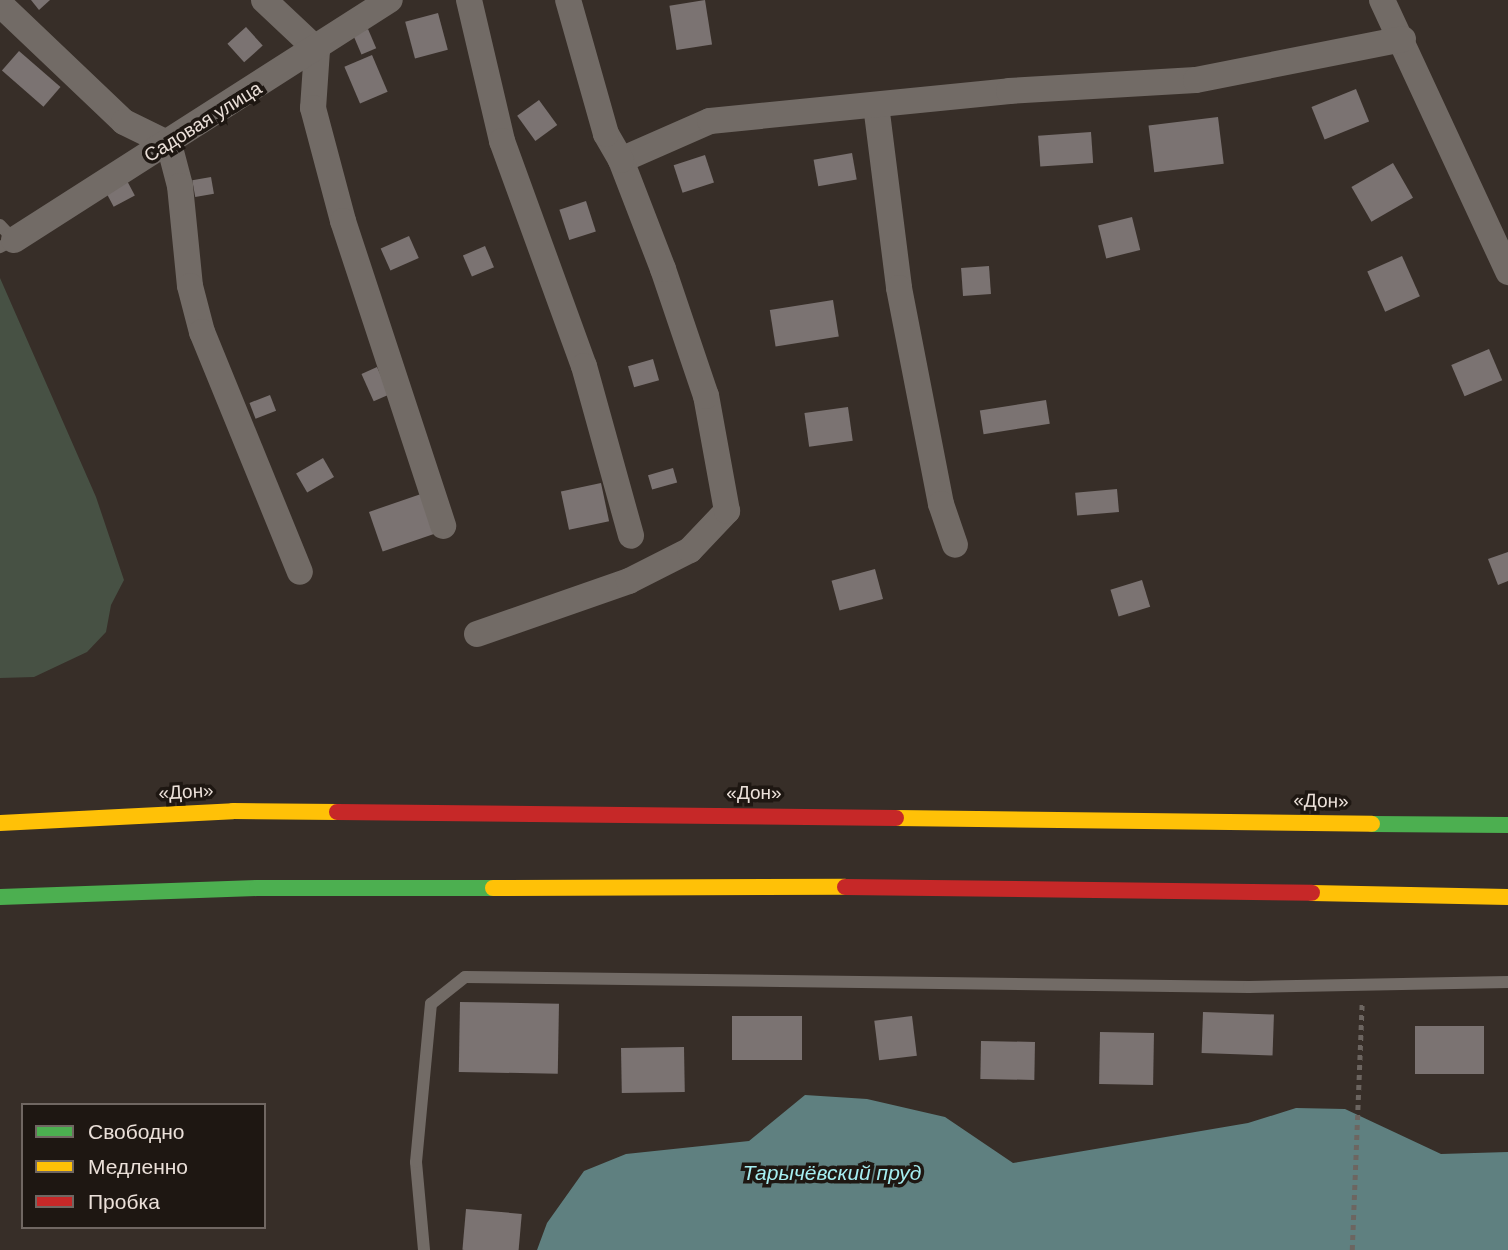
<!DOCTYPE html>
<meta charset="utf-8">
<style>
body{margin:0}
#map{position:relative;width:1508px;height:1250px;overflow:hidden;background:#372e28;font-family:Arial,sans-serif}
div>[style]{position:absolute}
[style*='--x']{left:calc(var(--x)*1px);top:calc(var(--y)*1px);width:calc(var(--w)*1px);rotate:calc(var(--a)*1deg)}
.green>*{inset:0;background:#475144}
.water>*{inset:0;background:#5f8080}
.building>*{inset:0;background:#7b7372;transform-origin:0 0}
.path>*{height:4.5px;margin-top:-2.25px;transform-origin:0;background:repeating-linear-gradient(90deg,#6c6560 0 5px,transparent 0 10px)}
.lane>*{height:12px;margin:-6px;padding:0 6px;transform-origin:6px;border-radius:6px;background:#726b66}
.street>*{height:26px;margin:-13px;padding:0 13px;transform-origin:13px;border-radius:13px;background:#726b66}
.fast>*{height:16px;margin:-8px;padding:0 8px;transform-origin:8px;border-radius:8px;background:#4caf50}
.slow>*{height:16px;margin:-8px;padding:0 8px;transform-origin:8px;border-radius:8px;background:#ffc107}
.jam>*{height:16px;margin:-8px;padding:0 8px;transform-origin:8px;border-radius:8px;background:#c62828}
span{translate:-50% -50%;white-space:nowrap;text-align:center;line-height:1.15;-webkit-text-stroke:7px #1e1712;paint-order:stroke}
.street-label{font-size:19px;color:#ebe0d9}
.water-label{font-size:21px;color:#a6eef1;font-style:italic}
.legend{position:absolute;left:21px;top:1103px;width:245px;height:126px;box-sizing:border-box;background:#1e1712;border:2px solid #706762;margin:0;padding:9px 12px;list-style:none;font-size:21px;color:#ebe0d9}
.legend li{display:flex;align-items:center;gap:14px;height:35px}
.legend b{width:35px;border:2px solid #706762}
</style>
<div id="map">
<div class="green">
<div style="clip-path:polygon(0 278px,96px 497px,124px 580px,111px 605px,106px 632px,87px 652px,34px 677px,0 678px)"></div>
</div>
<div class="water">
<div style="clip-path:polygon(805px 1095px,867px 1099px,945px 1117px,1013px 1163px,1248px 1123px,1296px 1108px,1345px 1109px,1441px 1154px,1508px 1152px,1508px 1250px,537px 1250px,547px 1223px,584px 1171px,626px 1154px,749px 1141px)"></div>
</div>
<div class="building">
<div style="clip-path:polygon(31px 0,50px 0,39px 10px)"></div>
<div style="left:705px;top:0;width:45px;height:36px;rotate:81deg"></div>
<div style="left:438px;top:13px;width:38px;height:34px;rotate:75deg"></div>
<div style="left:246px;top:27px;width:25px;height:25px;rotate:48deg"></div>
<div style="left:368px;top:29px;width:21px;height:16px;rotate:67deg"></div>
<div style="left:19px;top:51px;width:55px;height:26px;rotate:41deg"></div>
<div style="left:372px;top:55px;width:40px;height:30px;rotate:67deg"></div>
<div style="left:1356px;top:89px;width:35px;height:48px;rotate:68deg"></div>
<div style="left:539px;top:100px;width:31px;height:27px;rotate:54deg"></div>
<div style="left:1218px;top:117px;width:47px;height:70px;rotate:83deg"></div>
<div style="left:1091px;top:132px;width:31px;height:53px;rotate:86deg"></div>
<div style="left:852px;top:153px;width:27px;height:39px;rotate:80deg"></div>
<div style="left:705px;top:155px;width:29px;height:33px;rotate:72deg"></div>
<div style="left:1393px;top:163px;width:40px;height:48px;rotate:60deg"></div>
<div style="left:125px;top:177px;width:21px;height:24px;rotate:62deg"></div>
<div style="left:211px;top:177px;width:17px;height:19px;rotate:80deg"></div>
<div style="left:586px;top:201px;width:32px;height:28px;rotate:72deg"></div>
<div style="left:1132px;top:217px;width:34px;height:35px;rotate:76deg"></div>
<div style="left:409px;top:236px;width:24px;height:31px;rotate:66deg"></div>
<div style="left:485px;top:246px;width:23px;height:24px;rotate:67deg"></div>
<div style="left:1402px;top:256px;width:44px;height:38px;rotate:66deg"></div>
<div style="left:989px;top:266px;width:28px;height:28px;rotate:86deg"></div>
<div style="left:833px;top:300px;width:37px;height:64px;rotate:81deg"></div>
<div style="left:1489px;top:349px;width:34px;height:41px;rotate:67deg"></div>
<div style="left:653px;top:359px;width:22px;height:26px;rotate:74deg"></div>
<div style="left:377px;top:367px;width:30px;height:17px;rotate:66deg"></div>
<div style="left:270px;top:395px;width:17px;height:22px;rotate:69deg"></div>
<div style="left:1046px;top:400px;width:24px;height:67px;rotate:81deg"></div>
<div style="left:848px;top:407px;width:34px;height:44px;rotate:82deg"></div>
<div style="left:323px;top:458px;width:22px;height:31px;rotate:60deg"></div>
<div style="left:673px;top:468px;width:15px;height:26px;rotate:74deg"></div>
<div style="left:601px;top:483px;width:39px;height:41px;rotate:78deg"></div>
<div style="left:1117px;top:489px;width:23px;height:42px;rotate:85deg"></div>
<div style="left:421px;top:494px;width:42px;height:55px;rotate:71deg"></div>
<div style="clip-path:polygon(1508px 552px,1508px 581px,1498px 585px,1488px 559px)"></div>
<div style="left:875px;top:569px;width:31px;height:45px;rotate:75deg"></div>
<div style="left:1142px;top:580px;width:28px;height:33px;rotate:73deg"></div>
<div style="left:460px;top:1002px;width:99px;height:70px;rotate:1deg"></div>
<div style="left:1203px;top:1012px;width:71px;height:41px;rotate:2deg"></div>
<div style="left:732px;top:1016px;width:70px;height:44px"></div>
<div style="left:912px;top:1016px;width:40px;height:38px;rotate:83deg"></div>
<div style="left:1415px;top:1026px;width:69px;height:48px"></div>
<div style="left:1100px;top:1032px;width:54px;height:52px;rotate:1deg"></div>
<div style="left:981px;top:1041px;width:54px;height:38px;rotate:1deg"></div>
<div style="left:684px;top:1047px;width:45px;height:63px;rotate:89deg"></div>
<div style="left:466px;top:1209px;width:56px;height:41px;rotate:5deg"></div>
</div>
<div class="path">
<div style="--x:1352;--y:1250;--w:247;--a:-87.7"></div>
</div>
<div class="lane">
<div style="--x:0;--y:225;--w:21;--a:47"></div>
<div style="--x:14;--y:240;--w:16;--a:153"></div>
<div style="--x:424;--y:1250;--w:88;--a:-95.2"></div>
<div style="--x:416;--y:1162;--w:159;--a:-84.6"></div>
<div style="--x:431;--y:1004;--w:43;--a:-38.5"></div>
<div style="--x:465;--y:977;--w:784;--a:0.73"></div>
<div style="--x:1249;--y:987;--w:259;--a:-1.1"></div>
</div>
<div class="street">
<div style="--x:264;--y:0;--w:73;--a:43.3"></div>
<div style="--x:317;--y:50;--w:58;--a:93.9"></div>
<div style="--x:313;--y:108;--w:117;--a:75.1"></div>
<div style="--x:343;--y:221;--w:321;--a:71.8"></div>
<div style="--x:469;--y:0;--w:145;--a:76.8"></div>
<div style="--x:502;--y:141;--w:239;--a:70"></div>
<div style="--x:584;--y:366;--w:176;--a:74.5"></div>
<div style="--x:1382;--y:0;--w:300;--a:65.1"></div>
<div style="--x:0;--y:4;--w:171;--a:43.6"></div>
<div style="--x:124;--y:122;--w:50;--a:26.1"></div>
<div style="--x:169;--y:144;--w:43;--a:75.3"></div>
<div style="--x:180;--y:186;--w:100;--a:84.3"></div>
<div style="--x:190;--y:286;--w:48;--a:75.4"></div>
<div style="--x:202;--y:332;--w:259;--a:67.8"></div>
<div style="--x:876;--y:105;--w:184;--a:82.8"></div>
<div style="--x:899;--y:288;--w:220;--a:79"></div>
<div style="--x:941;--y:504;--w:43;--a:71.1"></div>
<div style="--x:621;--y:160;--w:97;--a:-23.7"></div>
<div style="--x:710;--y:121;--w:301;--a:-5.7"></div>
<div style="--x:1009;--y:91;--w:187;--a:-3.4"></div>
<div style="--x:1196;--y:80;--w:211;--a:-11.2"></div>
<div style="--x:14;--y:240;--w:446;--a:-32.6"></div>
<div style="--x:477;--y:634;--w:161;--a:-19.2"></div>
<div style="--x:629;--y:581;--w:68;--a:-26.9"></div>
<div style="--x:690;--y:550;--w:54;--a:-46.5"></div>
<div style="--x:727;--y:511;--w:117;--a:-100.3"></div>
<div style="--x:706;--y:396;--w:134;--a:-108.7"></div>
<div style="--x:663;--y:269;--w:117;--a:-111.1"></div>
<div style="--x:621;--y:160;--w:30;--a:-120"></div>
<div style="--x:606;--y:134;--w:139;--a:-105.8"></div>
</div>
<div class="fast">
<div style="--x:1372;--y:824;--w:136;--a:0.4"></div>
<div style="--x:0;--y:897;--w:257;--a:-2"></div>
<div style="--x:257;--y:888;--w:236;--a:0"></div>
</div>
<div class="slow">
<div style="--x:896;--y:818;--w:476;--a:0.7"></div>
<div style="--x:0;--y:823;--w:233;--a:-2.9"></div>
<div style="--x:233;--y:811;--w:104;--a:0.6"></div>
<div style="--x:493;--y:888;--w:352;--a:-0.2"></div>
<div style="--x:1312;--y:893;--w:196;--a:1.2"></div>
</div>
<div class="jam">
<div style="--x:337;--y:812;--w:559;--a:0.61"></div>
<div style="--x:845;--y:887;--w:467;--a:0.7"></div>
</div>
<div class="street-label">
<span style="left:203px;top:122px;rotate:-32deg">Садовая улица</span>
<span style="left:186px;top:792px;rotate:-3deg">«Дон»</span>
<span style="left:754px;top:793px">«Дон»</span>
<span style="left:1321px;top:801px;rotate:1deg">«Дон»</span>
</div>
<div class="water-label">
<span style="left:832px;top:1173px">Тарычёвский пруд</span>
</div>
<ul class="legend">
<li><b style="height:9px;background:#4caf50"></b>Свободно</li>
<li><b style="height:9px;background:#ffc107"></b>Медленно</li>
<li><b style="height:9px;background:#c62828"></b>Пробка</li>
</ul>
</div>
